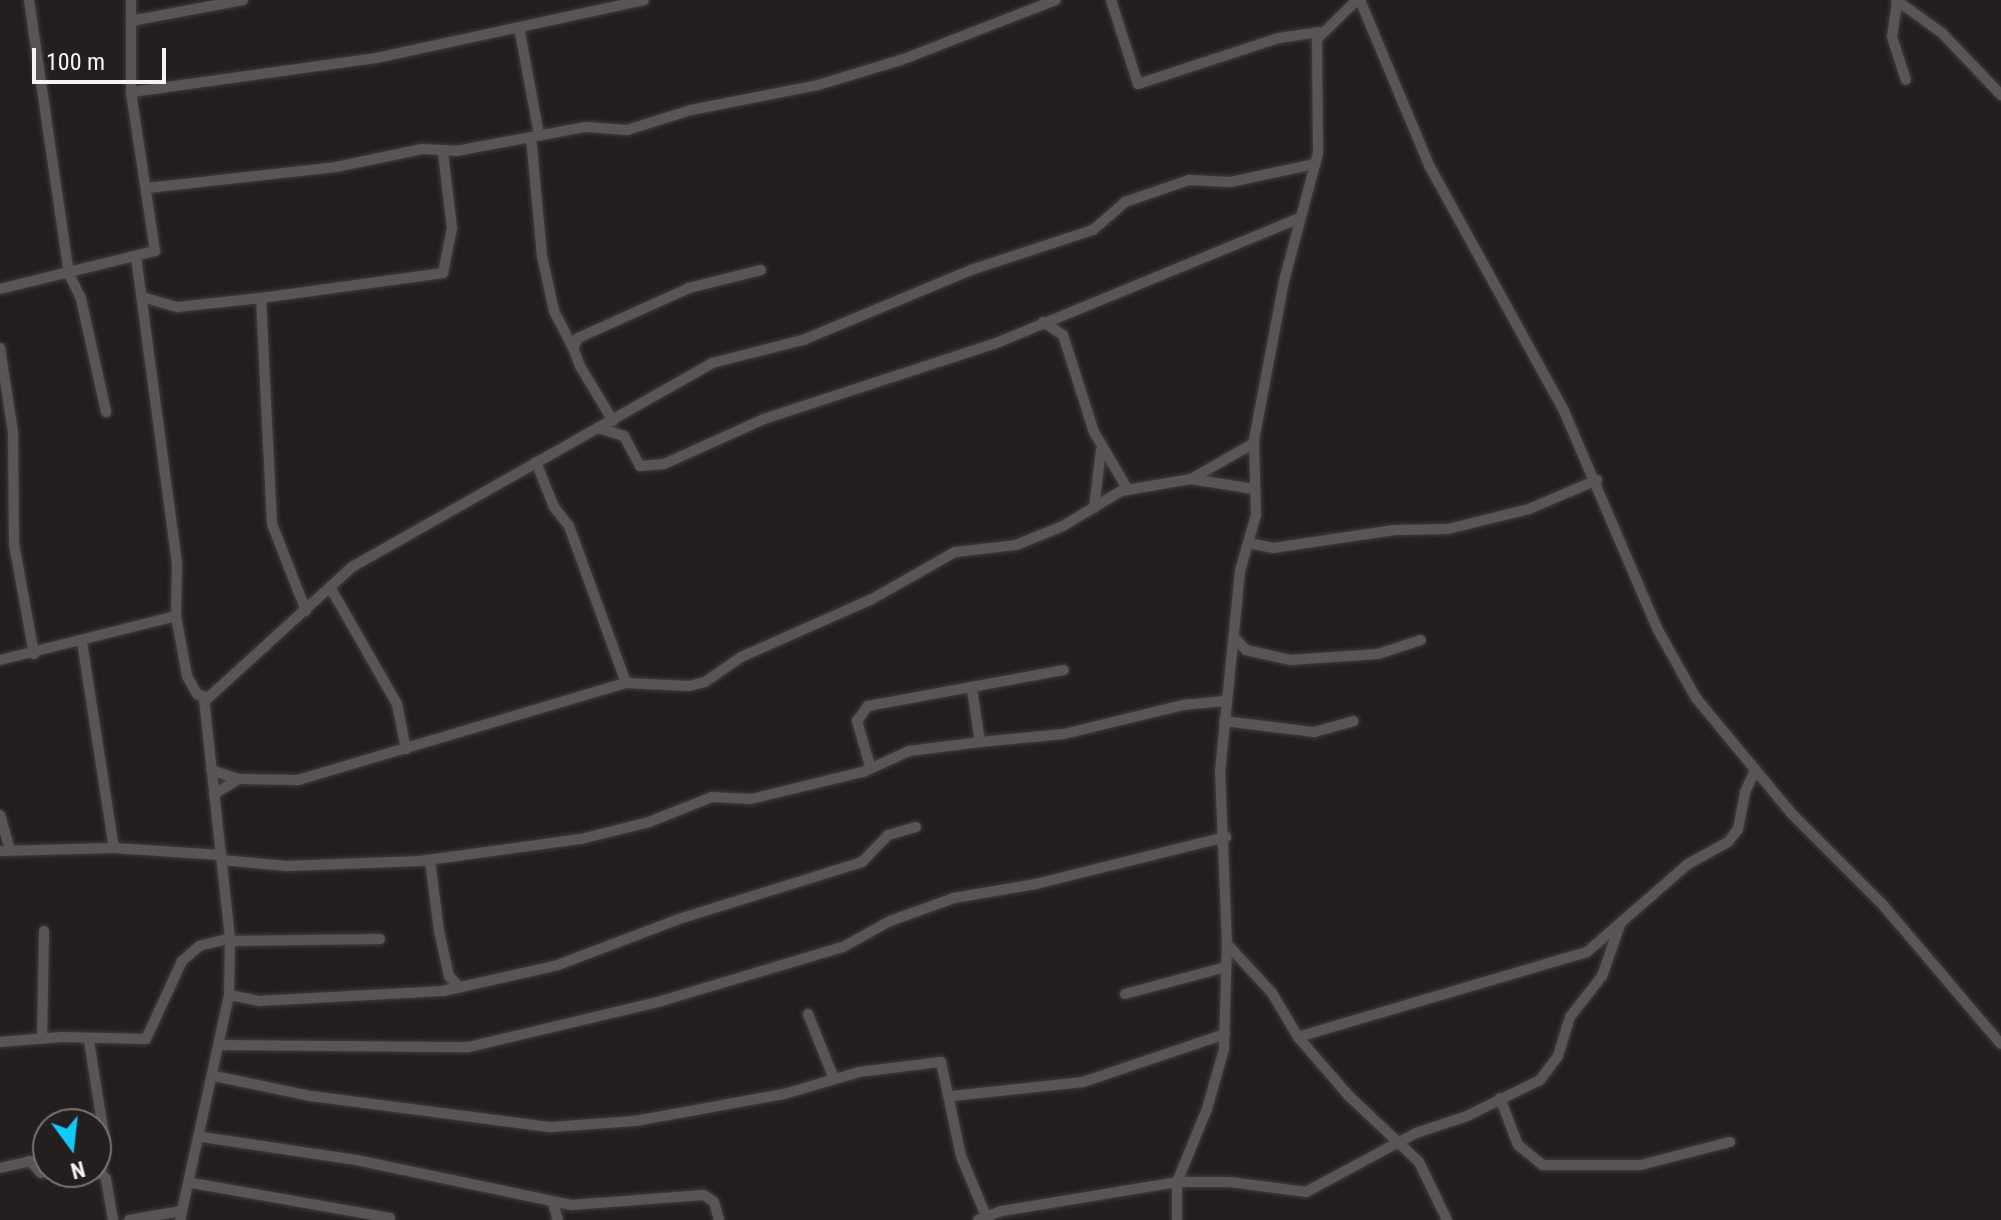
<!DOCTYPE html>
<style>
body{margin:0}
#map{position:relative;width:2001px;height:1220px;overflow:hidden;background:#241e1f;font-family:"Roboto Condensed",sans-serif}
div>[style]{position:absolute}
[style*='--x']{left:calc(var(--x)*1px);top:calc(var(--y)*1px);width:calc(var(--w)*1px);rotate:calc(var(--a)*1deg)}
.roads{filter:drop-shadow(0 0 2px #413c3c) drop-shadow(0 0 2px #413c3c)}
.minor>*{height:10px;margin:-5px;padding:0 5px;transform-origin:5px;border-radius:5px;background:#5b5454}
span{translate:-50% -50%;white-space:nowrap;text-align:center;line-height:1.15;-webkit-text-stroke:8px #241e1f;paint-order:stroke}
.north{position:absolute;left:32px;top:1108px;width:80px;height:80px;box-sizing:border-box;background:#241e1f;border:2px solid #797374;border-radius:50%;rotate:165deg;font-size:22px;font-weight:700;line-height:32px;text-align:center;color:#f8f3f3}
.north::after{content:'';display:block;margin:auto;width:28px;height:36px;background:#10cafa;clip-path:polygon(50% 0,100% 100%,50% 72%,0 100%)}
.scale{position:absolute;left:32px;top:48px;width:134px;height:36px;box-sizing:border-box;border:4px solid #f8f3f3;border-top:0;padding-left:10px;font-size:24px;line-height:28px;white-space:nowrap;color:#f8f3f3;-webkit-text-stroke:6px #241e1f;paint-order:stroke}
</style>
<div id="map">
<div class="roads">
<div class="minor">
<div style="--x:29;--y:0;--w:277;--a:81.7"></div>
<div style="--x:69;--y:274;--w:28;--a:64"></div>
<div style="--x:81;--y:299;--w:116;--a:77.5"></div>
<div style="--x:131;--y:0;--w:92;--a:90"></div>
<div style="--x:131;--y:92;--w:247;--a:-7.9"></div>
<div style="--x:376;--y:58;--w:274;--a:-12.2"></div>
<div style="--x:1111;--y:0;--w:88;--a:72.2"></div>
<div style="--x:1138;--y:84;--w:148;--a:-18.1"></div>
<div style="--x:1279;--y:38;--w:40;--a:-8.5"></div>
<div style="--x:1360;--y:0;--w:181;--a:67.3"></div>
<div style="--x:1430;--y:167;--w:278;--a:61.2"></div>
<div style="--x:1564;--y:411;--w:238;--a:66.8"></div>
<div style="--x:1658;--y:630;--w:78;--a:60.8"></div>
<div style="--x:1696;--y:698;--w:151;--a:50.4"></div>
<div style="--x:1792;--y:814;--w:129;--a:45"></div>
<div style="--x:1883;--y:905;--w:182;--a:49.7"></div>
<div style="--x:1896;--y:0;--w:57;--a:35.7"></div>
<div style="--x:1942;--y:33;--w:86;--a:46.4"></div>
<div style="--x:1897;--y:2;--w:35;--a:98"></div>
<div style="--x:1892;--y:37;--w:45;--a:72"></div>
<div style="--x:131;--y:21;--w:114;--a:-10.6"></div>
<div style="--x:519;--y:27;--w:110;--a:79.5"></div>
<div style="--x:531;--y:137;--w:120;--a:84.7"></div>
<div style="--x:542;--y:256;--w:56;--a:77.7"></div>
<div style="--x:554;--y:311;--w:42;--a:62.8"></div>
<div style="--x:147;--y:188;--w:190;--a:-6.3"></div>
<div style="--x:336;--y:167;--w:88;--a:-11.8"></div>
<div style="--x:422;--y:149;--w:34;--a:3"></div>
<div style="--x:456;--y:151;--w:132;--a:-10.5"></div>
<div style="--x:586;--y:127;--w:41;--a:4.2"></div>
<div style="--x:627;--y:130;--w:67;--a:-17.4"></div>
<div style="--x:691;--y:110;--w:129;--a:-11.1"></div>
<div style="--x:818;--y:85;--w:87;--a:-16.8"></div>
<div style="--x:901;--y:60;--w:166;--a:-21.2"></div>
<div style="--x:0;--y:289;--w:160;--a:-13.8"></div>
<div style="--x:155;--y:251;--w:161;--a:-98.6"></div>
<div style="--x:142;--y:297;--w:37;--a:16"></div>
<div style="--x:178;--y:307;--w:83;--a:-6.2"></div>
<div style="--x:1043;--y:322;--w:24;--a:33"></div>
<div style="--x:1063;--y:335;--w:102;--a:72.3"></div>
<div style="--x:1094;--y:432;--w:67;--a:59.6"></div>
<div style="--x:0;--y:348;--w:85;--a:81.2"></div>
<div style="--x:13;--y:432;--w:112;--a:89.5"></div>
<div style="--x:14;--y:544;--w:112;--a:79.7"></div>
<div style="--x:613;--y:421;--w:64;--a:-121"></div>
<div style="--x:580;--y:366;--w:19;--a:-111"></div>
<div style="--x:573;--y:348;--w:11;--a:-63"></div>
<div style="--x:578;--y:338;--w:122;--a:-24.2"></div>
<div style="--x:689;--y:288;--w:74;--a:-14"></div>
<div style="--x:598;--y:428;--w:27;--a:17"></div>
<div style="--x:624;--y:436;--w:34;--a:62"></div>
<div style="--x:640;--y:466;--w:24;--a:-5"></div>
<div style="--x:664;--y:464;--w:110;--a:-24.2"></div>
<div style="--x:764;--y:419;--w:242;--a:-18.1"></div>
<div style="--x:994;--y:344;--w:330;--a:-22.4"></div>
<div style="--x:536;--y:462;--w:48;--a:68.2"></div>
<div style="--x:554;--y:507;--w:24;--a:52"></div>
<div style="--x:569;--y:526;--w:167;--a:70"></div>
<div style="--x:1191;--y:479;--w:64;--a:9"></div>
<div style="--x:1094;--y:508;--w:58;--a:-83.1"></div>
<div style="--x:1248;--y:543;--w:25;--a:11"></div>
<div style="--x:1273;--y:548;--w:123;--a:-8.4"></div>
<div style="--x:1395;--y:530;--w:53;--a:-1.1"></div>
<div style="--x:1448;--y:529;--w:83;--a:-13.9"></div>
<div style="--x:1529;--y:509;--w:74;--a:-23.1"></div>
<div style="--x:330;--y:587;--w:135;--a:60.2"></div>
<div style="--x:397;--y:704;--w:46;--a:78.7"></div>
<div style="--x:306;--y:611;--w:93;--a:-111.3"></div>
<div style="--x:272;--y:524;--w:226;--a:-92.8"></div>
<div style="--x:261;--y:298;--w:184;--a:-7.8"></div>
<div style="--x:443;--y:273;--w:46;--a:-78.7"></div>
<div style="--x:452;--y:228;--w:77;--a:-96.8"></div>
<div style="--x:176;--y:616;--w:61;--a:79.6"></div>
<div style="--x:187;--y:676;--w:21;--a:61"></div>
<div style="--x:197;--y:694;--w:12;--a:20"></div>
<div style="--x:208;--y:698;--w:195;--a:-42.3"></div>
<div style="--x:352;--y:567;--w:414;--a:-29.5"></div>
<div style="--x:712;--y:363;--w:94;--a:-14.2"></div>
<div style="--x:803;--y:340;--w:182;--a:-22.6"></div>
<div style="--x:971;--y:270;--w:128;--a:-18.2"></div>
<div style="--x:1093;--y:230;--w:43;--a:-41.2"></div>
<div style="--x:1125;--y:202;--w:68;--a:-19"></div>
<div style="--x:1189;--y:180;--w:41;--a:2.8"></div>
<div style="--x:1230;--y:182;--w:87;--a:-12"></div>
<div style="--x:1236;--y:639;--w:15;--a:48"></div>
<div style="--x:1246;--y:650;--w:45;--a:12.8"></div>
<div style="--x:1290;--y:660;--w:88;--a:-3.9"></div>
<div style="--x:1378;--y:654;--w:45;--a:-18"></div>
<div style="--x:82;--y:642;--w:208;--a:81.2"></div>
<div style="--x:0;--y:660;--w:181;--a:-14"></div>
<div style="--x:176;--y:616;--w:52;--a:-88.9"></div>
<div style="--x:177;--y:564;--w:310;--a:-97.6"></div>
<div style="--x:1224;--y:721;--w:91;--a:7"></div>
<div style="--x:1314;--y:732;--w:41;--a:-15.4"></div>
<div style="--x:980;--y:742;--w:84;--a:-5.4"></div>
<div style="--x:1064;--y:734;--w:122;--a:-13.7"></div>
<div style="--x:1183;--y:705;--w:42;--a:-5.4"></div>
<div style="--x:870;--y:766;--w:47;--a:-106.1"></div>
<div style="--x:857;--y:721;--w:19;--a:-54"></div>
<div style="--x:868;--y:706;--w:199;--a:-10.4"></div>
<div style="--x:211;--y:770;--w:29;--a:18"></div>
<div style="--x:239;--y:779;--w:59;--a:1"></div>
<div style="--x:298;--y:780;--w:342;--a:-16.5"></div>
<div style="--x:626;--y:683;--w:63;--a:2.7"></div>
<div style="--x:689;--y:686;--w:16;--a:-14"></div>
<div style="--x:705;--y:682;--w:44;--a:-34.8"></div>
<div style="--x:741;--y:657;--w:143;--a:-23.9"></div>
<div style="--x:872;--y:599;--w:95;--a:-29.5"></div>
<div style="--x:955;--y:552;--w:61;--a:-6.5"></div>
<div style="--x:1016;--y:545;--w:51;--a:-22"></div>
<div style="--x:1063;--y:526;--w:68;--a:-31.1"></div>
<div style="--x:1121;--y:491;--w:71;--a:-9.7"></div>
<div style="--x:1191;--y:479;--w:73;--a:-29.7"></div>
<div style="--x:214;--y:794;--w:29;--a:-31"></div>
<div style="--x:0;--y:815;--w:37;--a:74"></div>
<div style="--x:0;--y:851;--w:114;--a:-1.5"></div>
<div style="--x:114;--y:848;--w:107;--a:3.7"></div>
<div style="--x:222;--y:860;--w:65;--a:5.3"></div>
<div style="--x:287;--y:866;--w:133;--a:-2.2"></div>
<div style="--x:420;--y:861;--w:162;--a:-7.8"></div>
<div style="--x:581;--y:839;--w:70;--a:-14"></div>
<div style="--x:649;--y:822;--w:68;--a:-21.6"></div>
<div style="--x:712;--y:797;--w:39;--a:3"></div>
<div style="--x:751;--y:799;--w:115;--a:-13.6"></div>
<div style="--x:863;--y:772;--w:51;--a:-24.5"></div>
<div style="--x:909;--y:751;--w:72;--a:-7.2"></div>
<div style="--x:980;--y:742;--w:54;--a:-98.6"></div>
<div style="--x:430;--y:860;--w:72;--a:82.8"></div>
<div style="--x:439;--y:931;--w:46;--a:77.5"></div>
<div style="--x:449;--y:976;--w:16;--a:47"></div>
<div style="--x:230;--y:941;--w:150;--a:-0.8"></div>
<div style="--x:1227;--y:944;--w:67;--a:47.4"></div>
<div style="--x:1272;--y:993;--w:51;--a:59.4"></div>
<div style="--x:1298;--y:1037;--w:78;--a:49.2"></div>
<div style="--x:1349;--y:1096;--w:96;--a:43.3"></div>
<div style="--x:1419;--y:1162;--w:64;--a:64.2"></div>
<div style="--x:1125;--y:994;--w:105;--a:-15"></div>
<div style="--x:229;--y:995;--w:31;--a:11"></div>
<div style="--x:259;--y:1001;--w:184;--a:-3.1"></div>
<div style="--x:443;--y:991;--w:118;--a:-12.7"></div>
<div style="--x:558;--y:965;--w:129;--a:-20.8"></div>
<div style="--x:679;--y:919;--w:192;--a:-17.3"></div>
<div style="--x:862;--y:862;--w:37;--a:-46"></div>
<div style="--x:888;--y:835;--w:29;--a:-16"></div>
<div style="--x:808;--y:1014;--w:70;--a:68.2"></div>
<div style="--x:1298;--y:1037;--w:301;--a:-16.4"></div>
<div style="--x:1587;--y:952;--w:134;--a:-41.1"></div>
<div style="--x:1688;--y:864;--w:46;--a:-28.8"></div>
<div style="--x:1728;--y:842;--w:16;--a:-52"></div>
<div style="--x:1738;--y:829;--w:38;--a:-79"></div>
<div style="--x:1745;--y:792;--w:23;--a:-65"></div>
<div style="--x:42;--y:1039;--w:108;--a:-88.9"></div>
<div style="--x:89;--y:1041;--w:96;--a:81"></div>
<div style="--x:104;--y:1136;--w:32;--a:95"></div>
<div style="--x:0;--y:1042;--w:62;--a:-4.6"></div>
<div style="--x:62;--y:1037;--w:84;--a:1.4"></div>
<div style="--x:146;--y:1039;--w:86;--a:-65.2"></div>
<div style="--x:182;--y:961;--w:23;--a:-41"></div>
<div style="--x:199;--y:946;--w:32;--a:-14"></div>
<div style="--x:220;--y:1045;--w:249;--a:0.5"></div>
<div style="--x:469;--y:1047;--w:194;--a:-13.4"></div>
<div style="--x:658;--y:1002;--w:193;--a:-16.6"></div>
<div style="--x:843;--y:947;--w:54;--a:-29"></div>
<div style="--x:890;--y:921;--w:68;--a:-19.8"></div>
<div style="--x:954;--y:898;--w:83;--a:-9.7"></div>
<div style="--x:1036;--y:884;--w:196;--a:-13.9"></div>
<div style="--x:214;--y:1076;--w:99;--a:11.7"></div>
<div style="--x:311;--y:1096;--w:242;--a:7.4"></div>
<div style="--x:551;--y:1127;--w:84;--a:-4.1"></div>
<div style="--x:635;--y:1121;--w:151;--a:-10.3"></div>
<div style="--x:784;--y:1094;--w:78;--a:-16.3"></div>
<div style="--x:859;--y:1072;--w:83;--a:-7"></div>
<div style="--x:941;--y:1062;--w:96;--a:78"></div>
<div style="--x:961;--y:1156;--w:65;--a:67.4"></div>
<div style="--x:952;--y:1096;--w:132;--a:-6.1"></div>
<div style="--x:1083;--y:1082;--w:150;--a:-18.7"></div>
<div style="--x:1500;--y:1098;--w:50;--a:69"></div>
<div style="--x:1518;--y:1145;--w:32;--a:39"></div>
<div style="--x:1543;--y:1165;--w:98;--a:0"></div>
<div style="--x:1641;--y:1165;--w:92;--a:-14.5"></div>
<div style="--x:202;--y:1137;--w:156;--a:8.5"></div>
<div style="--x:356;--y:1160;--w:220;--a:11.8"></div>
<div style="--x:571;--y:1205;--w:133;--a:-4.3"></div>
<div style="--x:704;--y:1195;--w:12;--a:35"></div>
<div style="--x:714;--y:1202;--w:19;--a:74"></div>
<div style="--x:97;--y:1167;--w:15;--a:53"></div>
<div style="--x:106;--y:1179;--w:42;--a:80.3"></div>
<div style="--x:0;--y:1168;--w:31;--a:-13"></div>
<div style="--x:30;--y:1161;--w:16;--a:47"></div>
<div style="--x:41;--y:1173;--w:8;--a:-23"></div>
<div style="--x:192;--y:1183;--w:201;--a:10"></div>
<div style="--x:553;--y:1203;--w:18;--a:74"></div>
<div style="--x:129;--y:1220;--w:53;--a:-9.8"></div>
<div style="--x:180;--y:1220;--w:230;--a:-77.7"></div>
<div style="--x:229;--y:995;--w:57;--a:-89"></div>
<div style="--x:230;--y:938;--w:241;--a:-96.2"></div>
<div style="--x:978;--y:1220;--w:26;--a:-21"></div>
<div style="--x:1002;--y:1211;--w:177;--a:-9.4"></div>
<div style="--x:1177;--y:1182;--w:53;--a:0"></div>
<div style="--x:1230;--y:1182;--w:77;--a:7.5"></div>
<div style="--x:1306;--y:1192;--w:125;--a:-28.2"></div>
<div style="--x:1416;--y:1133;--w:54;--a:-18.4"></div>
<div style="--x:1467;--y:1116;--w:81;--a:-26.3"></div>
<div style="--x:1540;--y:1080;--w:30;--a:-53"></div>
<div style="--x:1558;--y:1056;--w:41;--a:-72.9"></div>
<div style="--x:1570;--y:1017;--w:52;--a:-52"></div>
<div style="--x:1602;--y:976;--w:57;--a:-70.6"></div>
<div style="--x:1177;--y:1220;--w:38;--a:-90"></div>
<div style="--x:1177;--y:1182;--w:79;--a:-67.7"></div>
<div style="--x:1207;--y:1109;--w:62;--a:-74.2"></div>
<div style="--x:1224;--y:1049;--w:105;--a:-88.4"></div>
<div style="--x:1227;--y:944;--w:172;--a:-92.3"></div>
<div style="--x:1220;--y:772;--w:202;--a:-84.3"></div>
<div style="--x:1240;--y:571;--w:58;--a:-74.1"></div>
<div style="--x:1256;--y:515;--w:75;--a:-91.5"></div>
<div style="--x:1254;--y:440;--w:162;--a:-79.3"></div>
<div style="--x:1284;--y:281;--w:132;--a:-75.1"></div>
<div style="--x:1318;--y:153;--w:114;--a:-90.5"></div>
<div style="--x:1317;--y:39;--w:56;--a:-44.3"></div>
</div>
</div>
<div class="north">N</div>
<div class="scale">100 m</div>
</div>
